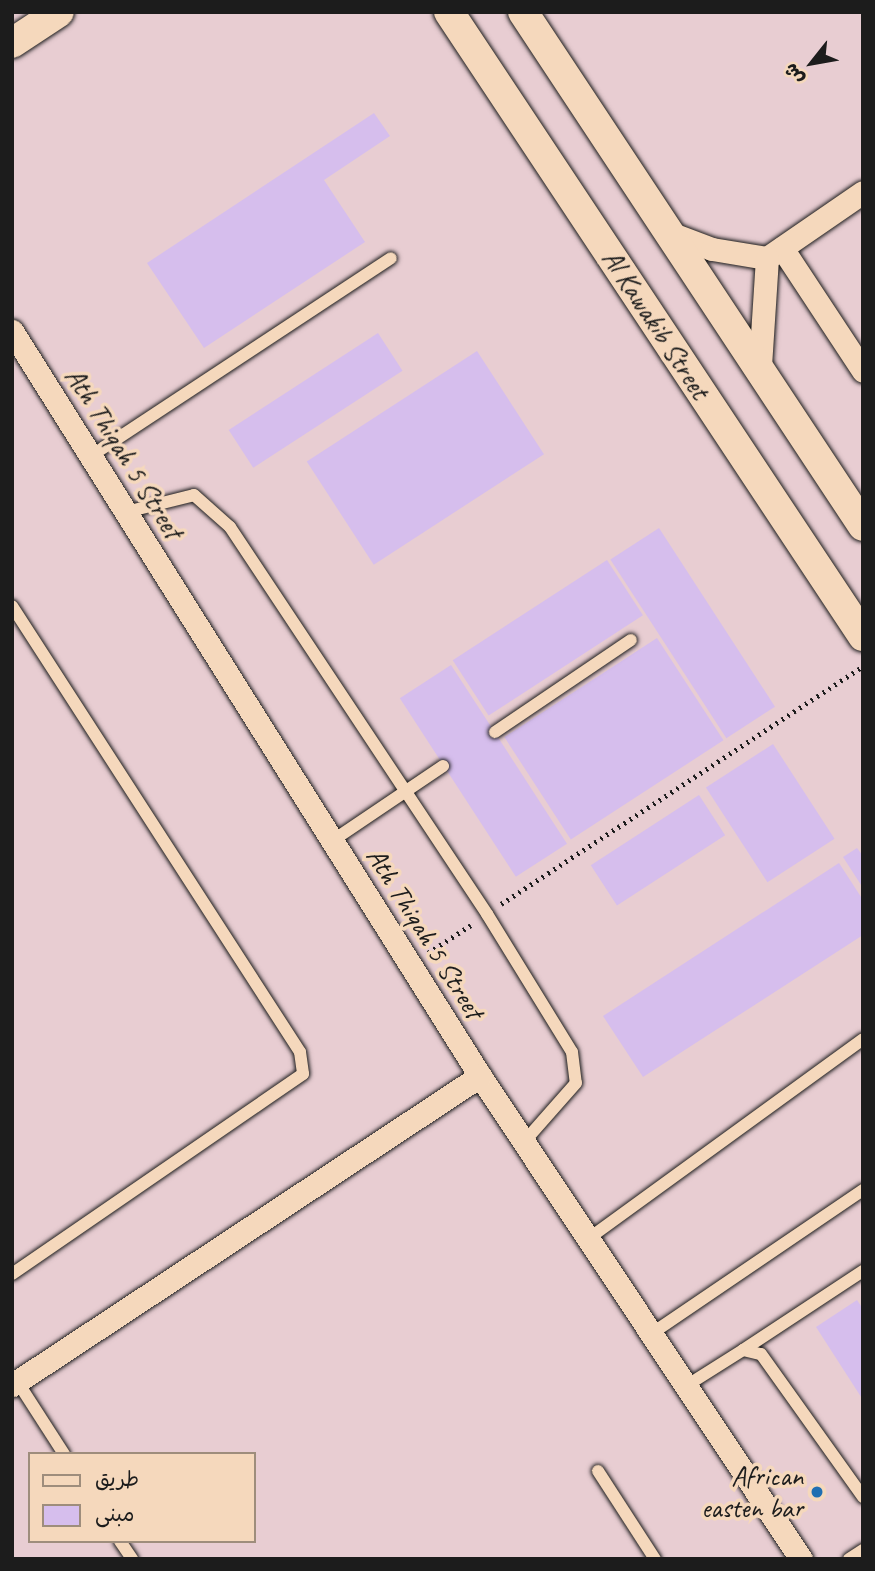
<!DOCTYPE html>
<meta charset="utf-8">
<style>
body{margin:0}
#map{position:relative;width:875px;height:1571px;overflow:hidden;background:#efd3c6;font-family:Caveat,"Playpen Sans Arabic",sans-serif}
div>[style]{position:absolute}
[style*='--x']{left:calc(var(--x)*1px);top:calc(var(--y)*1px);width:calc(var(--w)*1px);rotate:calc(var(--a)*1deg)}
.built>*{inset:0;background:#e8cdd2}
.building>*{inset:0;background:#d6beed;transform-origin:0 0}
.path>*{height:4.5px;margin-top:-2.25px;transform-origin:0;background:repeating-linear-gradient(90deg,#1c1c1c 0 2px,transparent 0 7px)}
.roads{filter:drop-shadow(0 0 2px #1c1c1c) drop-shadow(0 0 2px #1c1c1c)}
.service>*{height:12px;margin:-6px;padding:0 6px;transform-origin:6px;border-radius:6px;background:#f5d8bc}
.minor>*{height:23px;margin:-11.5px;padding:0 11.5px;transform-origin:11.5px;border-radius:11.5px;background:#f5d8bc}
.tertiary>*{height:30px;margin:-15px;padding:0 15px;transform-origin:15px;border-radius:15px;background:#f5d8bc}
.dots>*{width:19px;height:19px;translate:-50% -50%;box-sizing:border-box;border:4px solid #f5d8bc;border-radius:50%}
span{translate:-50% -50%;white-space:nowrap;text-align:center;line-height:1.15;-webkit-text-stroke:7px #f5d8bc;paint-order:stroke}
.street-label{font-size:28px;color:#1c1c1c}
.poi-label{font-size:28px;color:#1c1c1c}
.right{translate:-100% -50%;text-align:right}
.frame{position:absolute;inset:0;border:14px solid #1c1c1c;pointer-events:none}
.legend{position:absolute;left:28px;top:1452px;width:228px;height:91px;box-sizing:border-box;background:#f5d8bc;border:2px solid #9e8d7c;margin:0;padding:9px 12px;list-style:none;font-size:21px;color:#1c1c1c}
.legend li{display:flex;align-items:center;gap:14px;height:35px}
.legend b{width:35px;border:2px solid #9e8d7c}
.north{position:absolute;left:777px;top:28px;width:70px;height:70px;-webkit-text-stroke:5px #f5d8bc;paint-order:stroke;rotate:239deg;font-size:19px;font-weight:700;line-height:28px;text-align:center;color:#1c1c1c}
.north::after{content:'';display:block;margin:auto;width:24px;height:32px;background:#1c1c1c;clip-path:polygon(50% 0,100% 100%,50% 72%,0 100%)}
</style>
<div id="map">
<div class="built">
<div style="clip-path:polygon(evenodd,12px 12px,863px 12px,863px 1559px,12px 1559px,12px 12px,30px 1454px,254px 1454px,254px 1541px,30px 1541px,30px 1454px)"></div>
</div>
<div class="building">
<div style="clip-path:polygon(374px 113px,390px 136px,324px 180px,365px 242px,204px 348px,147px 263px)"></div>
<div style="left:378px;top:333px;width:45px;height:178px;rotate:57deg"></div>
<div style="left:477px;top:351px;width:123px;height:203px;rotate:57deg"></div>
<div style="left:659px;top:528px;width:213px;height:58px;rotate:57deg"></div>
<div style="left:607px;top:560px;width:66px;height:184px;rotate:57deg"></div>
<div style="left:657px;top:638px;width:122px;height:182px;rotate:57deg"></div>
<div style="left:451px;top:665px;width:213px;height:61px;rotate:57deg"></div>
<div style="left:773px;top:744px;width:113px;height:80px;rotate:57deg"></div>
<div style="left:699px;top:795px;width:48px;height:129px;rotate:57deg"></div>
<div style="clip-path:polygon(857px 848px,863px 856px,863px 888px,843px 857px)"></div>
<div style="clip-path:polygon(839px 863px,863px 900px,863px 935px,643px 1077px,603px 1016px)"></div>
<div style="clip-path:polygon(857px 1300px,863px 1309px,863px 1400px,816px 1327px)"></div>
</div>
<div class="path">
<div style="--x:501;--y:904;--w:433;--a:-33.3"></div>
<div style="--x:428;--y:953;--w:51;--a:-33.1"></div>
</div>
<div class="roads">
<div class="service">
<div style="--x:91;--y:456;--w:359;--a:-33.4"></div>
<div style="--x:126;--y:512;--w:70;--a:-14"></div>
<div style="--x:194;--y:495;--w:48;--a:41.6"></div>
<div style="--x:230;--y:527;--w:465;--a:56.4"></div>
<div style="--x:487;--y:914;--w:162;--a:58.4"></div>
<div style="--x:572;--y:1052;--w:31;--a:83"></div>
<div style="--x:576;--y:1083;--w:79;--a:131.4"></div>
<div style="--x:12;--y:606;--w:531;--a:57.15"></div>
<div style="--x:300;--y:1052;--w:22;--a:82"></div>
<div style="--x:303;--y:1074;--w:353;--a:145.5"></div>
<div style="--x:495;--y:732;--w:164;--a:-34.1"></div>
<div style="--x:332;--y:841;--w:134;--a:-34"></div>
<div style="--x:588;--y:1239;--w:340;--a:-36"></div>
<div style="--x:651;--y:1334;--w:256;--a:-34.2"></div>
<div style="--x:743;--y:1350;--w:144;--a:-33.4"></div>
<div style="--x:17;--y:1381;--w:87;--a:57.2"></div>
<div style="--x:686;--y:1386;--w:67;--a:-32.3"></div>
<div style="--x:743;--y:1350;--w:18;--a:13"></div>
<div style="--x:761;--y:1354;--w:176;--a:54.5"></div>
<div style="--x:598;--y:1471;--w:105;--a:57.1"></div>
<div style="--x:120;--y:1541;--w:22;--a:56"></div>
<div style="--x:849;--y:1559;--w:17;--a:-33"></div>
</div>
<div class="minor">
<div style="--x:667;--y:232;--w:48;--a:20.7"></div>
<div style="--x:712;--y:249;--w:56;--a:9.3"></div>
<div style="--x:767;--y:258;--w:116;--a:-34.5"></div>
<div style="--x:782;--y:248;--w:147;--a:56.6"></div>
<div style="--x:12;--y:331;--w:880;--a:57.86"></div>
<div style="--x:480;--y:1076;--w:580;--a:56.39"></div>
<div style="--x:760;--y:366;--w:108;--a:-86.3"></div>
<div style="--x:12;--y:1385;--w:561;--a:-33.44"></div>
</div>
<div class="tertiary">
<div style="--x:449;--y:12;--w:749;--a:56.44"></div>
<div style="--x:523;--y:12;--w:616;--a:56.52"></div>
<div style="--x:12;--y:43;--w:56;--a:-33.4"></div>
</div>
</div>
<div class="dots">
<div style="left:817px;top:1492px;background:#1f6fb2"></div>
</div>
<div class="street-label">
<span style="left:656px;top:324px;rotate:57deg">Al Kawakib Street</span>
<span style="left:124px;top:453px;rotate:58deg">Ath Thiqah 5 Street</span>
<span style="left:425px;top:933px;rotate:58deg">Ath Thiqah 5 Street</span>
</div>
<div class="poi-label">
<span class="right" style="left:803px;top:1492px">African<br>easten bar</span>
</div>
<div class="frame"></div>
<ul class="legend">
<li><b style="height:9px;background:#f5d8bc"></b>طريق</li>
<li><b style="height:19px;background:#d6beed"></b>مبنى</li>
</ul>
<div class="north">ش</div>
</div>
